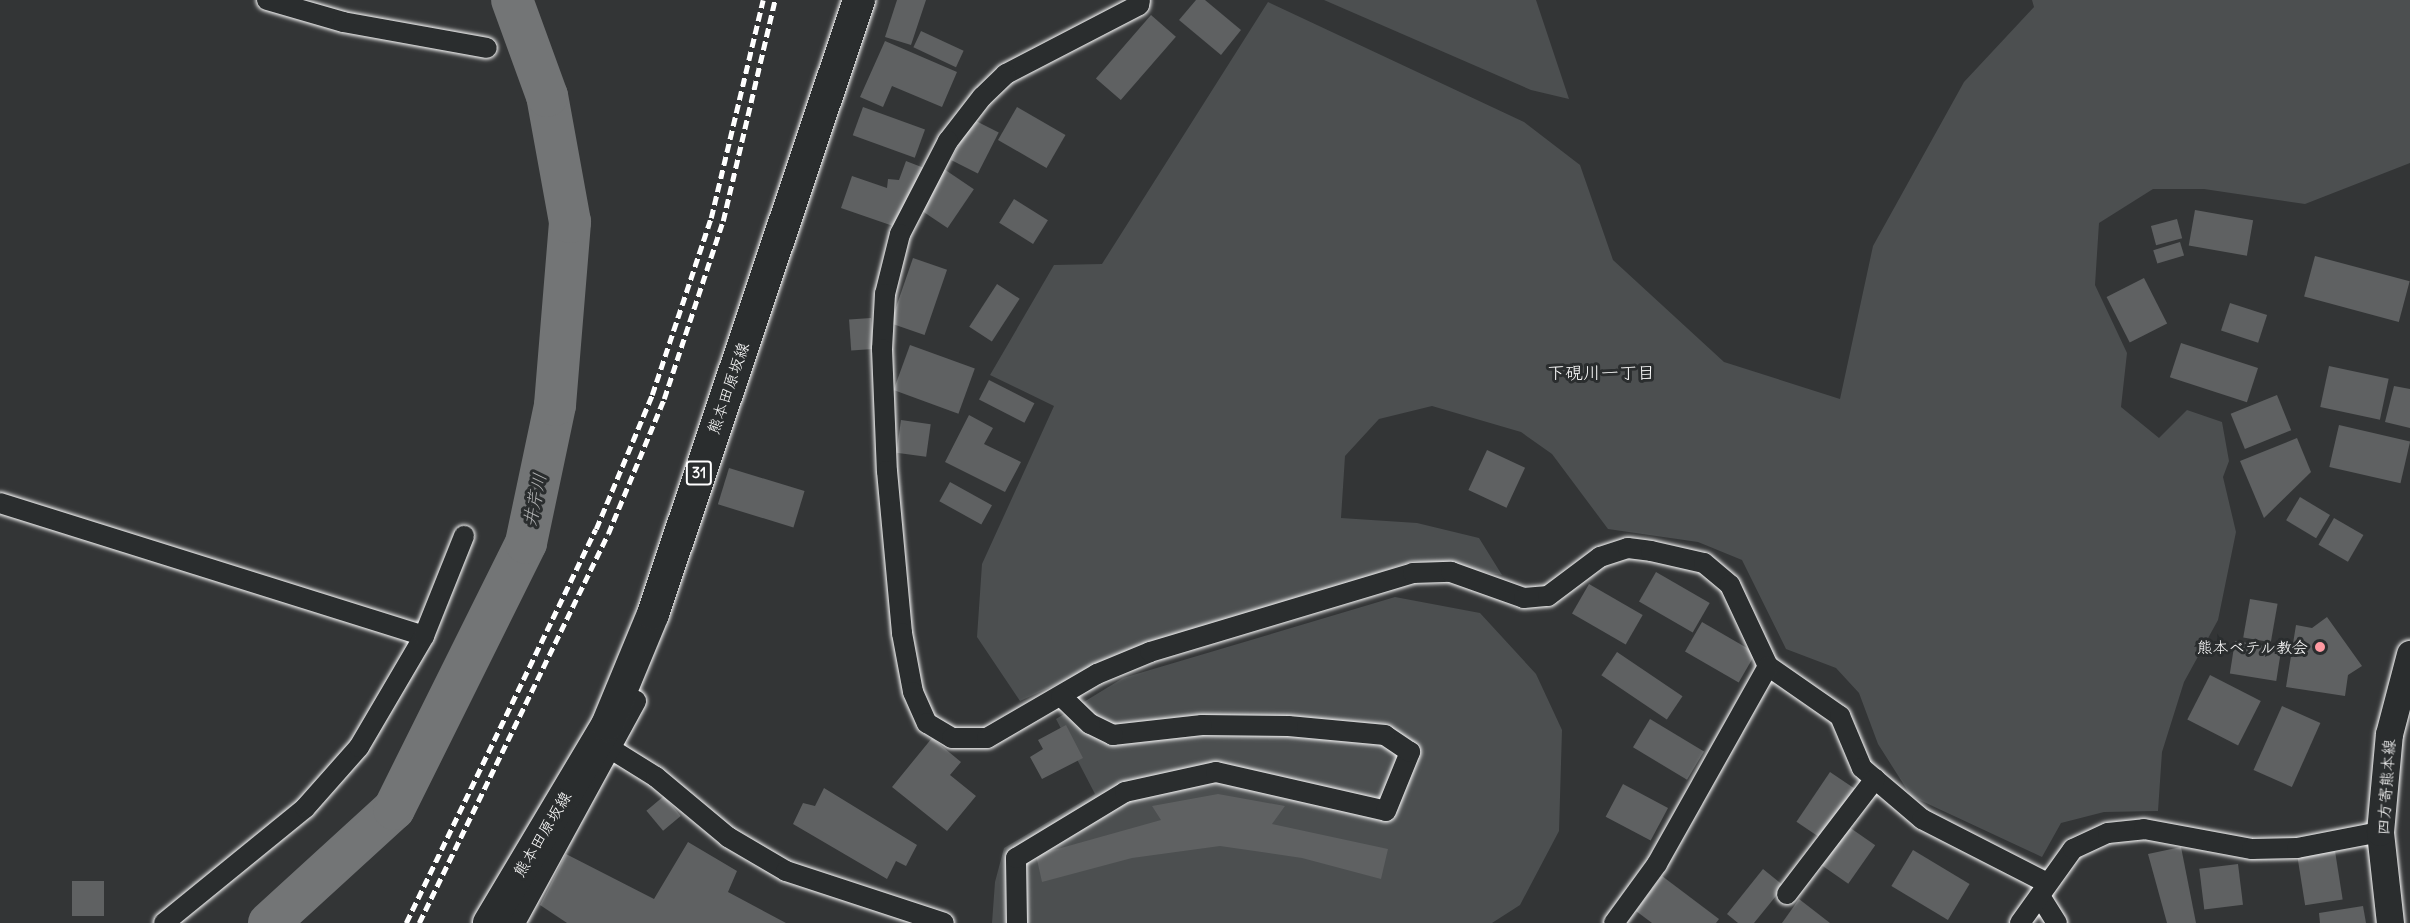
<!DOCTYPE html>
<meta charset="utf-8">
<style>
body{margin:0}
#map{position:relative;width:2410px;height:923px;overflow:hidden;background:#333536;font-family:Delius,"Klee One",sans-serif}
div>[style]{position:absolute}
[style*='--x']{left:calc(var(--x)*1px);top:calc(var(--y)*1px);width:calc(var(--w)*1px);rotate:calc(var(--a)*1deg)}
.green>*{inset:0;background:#4c4f50}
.river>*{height:42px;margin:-21px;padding:0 21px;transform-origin:21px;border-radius:21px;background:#737576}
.building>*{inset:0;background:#5f6162;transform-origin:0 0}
.roads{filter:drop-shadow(0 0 2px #fff) drop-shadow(0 0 2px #fff)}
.minor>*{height:20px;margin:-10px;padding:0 10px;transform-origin:10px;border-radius:10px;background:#2a2d2e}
.secondary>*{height:27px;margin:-13.5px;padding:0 13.5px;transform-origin:13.5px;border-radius:13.5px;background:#2a2d2e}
.primary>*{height:32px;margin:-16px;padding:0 16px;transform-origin:16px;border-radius:16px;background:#2a2d2e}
.rail>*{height:4.5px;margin-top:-2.25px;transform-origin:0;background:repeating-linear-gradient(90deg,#fff 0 9px,transparent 0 13.5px)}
.dots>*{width:16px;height:16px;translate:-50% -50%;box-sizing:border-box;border:3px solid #2a2d2e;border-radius:50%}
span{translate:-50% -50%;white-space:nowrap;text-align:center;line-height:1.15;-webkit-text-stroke:6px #2a2d2e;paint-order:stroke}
.shield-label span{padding:2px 4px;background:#2a2d2e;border:2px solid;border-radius:4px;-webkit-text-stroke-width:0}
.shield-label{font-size:15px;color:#fff;font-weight:700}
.street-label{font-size:16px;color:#fff}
.poi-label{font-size:16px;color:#fff}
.right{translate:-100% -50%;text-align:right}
.neighbourhood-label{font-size:18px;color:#fff}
.water-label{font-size:18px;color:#b2b3b4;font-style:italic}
</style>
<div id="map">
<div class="green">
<div style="clip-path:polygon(1324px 0,1536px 0,1569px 99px,1531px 90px)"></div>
<div style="clip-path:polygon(2032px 0,2410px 0,2410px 163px,2305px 204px,2204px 189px,2153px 189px,2099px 223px,2095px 285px,2127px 353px,2121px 407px,2159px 438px,2187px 410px,2222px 422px,2229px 461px,2223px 477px,2236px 532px,2218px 620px,2184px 682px,2162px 752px,2158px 811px,2104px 812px,2061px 823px,2042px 857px,1911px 796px,1878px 744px,1859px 693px,1836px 668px,1786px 649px,1742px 560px,1698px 542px,1608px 529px,1552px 454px,1521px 432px,1432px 406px,1379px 419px,1345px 456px,1341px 518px,1417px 523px,1479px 538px,1502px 575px,1413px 561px,1299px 599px,1143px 645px,1020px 701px,977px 637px,982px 564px,1054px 406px,990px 375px,1054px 265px,1102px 264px,1268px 2px,1524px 122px,1580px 165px,1613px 260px,1724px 362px,1840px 399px,1873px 246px,1964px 82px,2034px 7px)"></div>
<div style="clip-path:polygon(1395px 597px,1480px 613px,1536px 674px,1562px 730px,1559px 831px,1520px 905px,1492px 923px,992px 923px,995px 882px,1004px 848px,1095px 794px,1056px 719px,1123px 678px)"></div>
</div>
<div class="river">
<div style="--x:269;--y:923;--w:169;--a:-42.4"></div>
<div style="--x:394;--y:809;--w:297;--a:-63.6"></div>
<div style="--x:526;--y:543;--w:141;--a:-78.1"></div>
<div style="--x:555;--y:405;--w:184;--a:-85.3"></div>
<div style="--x:570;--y:222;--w:128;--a:-100.3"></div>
<div style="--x:547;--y:96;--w:102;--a:-110"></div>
</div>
<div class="building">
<div style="clip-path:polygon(897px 0,926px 0,911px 45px,885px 37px)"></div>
<div style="clip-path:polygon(1196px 0,1205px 0,1241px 30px,1221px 55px,1179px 20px)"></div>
<div style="left:1151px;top:15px;width:33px;height:84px;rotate:41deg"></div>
<div style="left:921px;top:31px;width:47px;height:18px;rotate:25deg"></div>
<div style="clip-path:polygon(885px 41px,957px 72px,942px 107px,892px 86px,883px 107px,860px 97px)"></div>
<div style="left:863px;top:107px;width:66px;height:30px;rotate:20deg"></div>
<div style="left:1017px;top:107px;width:56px;height:38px;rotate:30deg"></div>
<div style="left:972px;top:119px;width:30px;height:46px;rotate:27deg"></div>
<div style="clip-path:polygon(906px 161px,924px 168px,896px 227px,841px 208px,852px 176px,887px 188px,888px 179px,899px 180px)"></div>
<div style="left:944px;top:169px;width:36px;height:47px;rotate:34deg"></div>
<div style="left:1014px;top:199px;width:40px;height:28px;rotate:32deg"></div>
<div style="left:2195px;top:210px;width:59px;height:36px;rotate:10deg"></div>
<div style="left:2177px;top:219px;width:20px;height:27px;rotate:75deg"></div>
<div style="left:2180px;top:242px;width:14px;height:28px;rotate:73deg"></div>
<div style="left:2315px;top:256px;width:98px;height:42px;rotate:15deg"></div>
<div style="left:913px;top:258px;width:36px;height:69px;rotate:19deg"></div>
<div style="left:2144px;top:278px;width:51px;height:42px;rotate:63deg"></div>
<div style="left:997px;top:284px;width:27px;height:51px;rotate:33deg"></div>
<div style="left:2230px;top:303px;width:39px;height:29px;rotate:18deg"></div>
<div style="left:871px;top:318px;width:31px;height:22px;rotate:86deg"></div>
<div style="left:2181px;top:343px;width:81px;height:36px;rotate:18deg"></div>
<div style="left:910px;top:345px;width:69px;height:48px;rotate:20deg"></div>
<div style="left:2329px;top:366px;width:61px;height:42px;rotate:12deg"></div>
<div style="left:989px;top:380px;width:51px;height:22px;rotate:27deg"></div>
<div style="clip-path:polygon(2394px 386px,2410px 389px,2410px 428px,2385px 422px)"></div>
<div style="left:2277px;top:395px;width:38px;height:50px;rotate:68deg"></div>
<div style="clip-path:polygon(969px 415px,993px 428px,984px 444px,1021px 462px,1005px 492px,945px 462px)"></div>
<div style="left:901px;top:420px;width:30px;height:33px;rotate:8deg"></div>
<div style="left:2339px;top:425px;width:73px;height:43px;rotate:13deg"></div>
<div style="clip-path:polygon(2297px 438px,2311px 472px,2264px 518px,2240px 461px)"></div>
<div style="left:1487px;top:450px;width:42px;height:44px;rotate:25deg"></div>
<div style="left:729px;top:468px;width:79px;height:38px;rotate:17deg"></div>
<div style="left:950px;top:482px;width:48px;height:22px;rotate:29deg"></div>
<div style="left:2300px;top:497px;width:35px;height:27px;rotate:31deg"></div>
<div style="left:2334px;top:518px;width:34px;height:31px;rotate:30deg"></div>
<div style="left:1656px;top:572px;width:62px;height:34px;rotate:30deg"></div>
<div style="left:1589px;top:584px;width:62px;height:34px;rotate:30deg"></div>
<div style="left:2250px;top:599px;width:28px;height:39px;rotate:10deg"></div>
<div style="clip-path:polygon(2327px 617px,2362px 666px,2348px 675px,2345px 696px,2286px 687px,2296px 625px,2312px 628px)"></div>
<div style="left:1702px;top:622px;width:62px;height:34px;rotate:30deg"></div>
<div style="left:2235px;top:641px;width:47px;height:33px;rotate:9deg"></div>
<div style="left:1617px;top:652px;width:79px;height:28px;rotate:34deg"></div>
<div style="left:2210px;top:675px;width:57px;height:50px;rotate:27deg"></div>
<div style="left:2282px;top:706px;width:42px;height:70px;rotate:24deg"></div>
<div style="left:1650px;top:719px;width:63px;height:33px;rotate:31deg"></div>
<div style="clip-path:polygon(1066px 725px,1083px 758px,1042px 779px,1030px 757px,1043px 749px,1038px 740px)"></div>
<div style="clip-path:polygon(932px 738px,961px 762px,950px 775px,976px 796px,947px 831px,892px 787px)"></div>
<div style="left:1830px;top:772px;width:30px;height:60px;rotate:34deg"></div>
<div style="left:1623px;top:784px;width:51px;height:37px;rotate:28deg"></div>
<div style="clip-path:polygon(824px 788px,917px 845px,906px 866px,896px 861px,887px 879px,793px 824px,803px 803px,815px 806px)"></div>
<div style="clip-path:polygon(1218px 794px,1285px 806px,1272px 824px,1388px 849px,1381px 879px,1302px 858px,1220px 846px,1132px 858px,1042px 882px,1036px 855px,1161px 820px,1152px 806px)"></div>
<div style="left:664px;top:796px;width:26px;height:23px;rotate:50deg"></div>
<div style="left:1849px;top:827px;width:32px;height:47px;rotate:35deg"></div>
<div style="clip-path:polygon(688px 842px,737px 871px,728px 892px,786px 923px,567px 923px,540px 905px,566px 854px,654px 899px)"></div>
<div style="clip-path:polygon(2181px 847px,2196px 923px,2167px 923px,2148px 854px)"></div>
<div style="left:1913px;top:850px;width:66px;height:42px;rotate:31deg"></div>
<div style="left:2335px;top:851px;width:49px;height:38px;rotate:81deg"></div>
<div style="left:2238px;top:864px;width:41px;height:39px;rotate:83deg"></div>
<div style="clip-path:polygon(1763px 869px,1784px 886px,1754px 923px,1738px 923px,1727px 914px)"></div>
<div style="clip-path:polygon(1662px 876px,1719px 919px,1716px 923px,1652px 923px,1636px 911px)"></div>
<div style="left:72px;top:881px;width:32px;height:35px"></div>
<div style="clip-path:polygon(1799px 899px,1830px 923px,1782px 923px)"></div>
<div style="clip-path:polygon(2363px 906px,2366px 923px,2320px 923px,2319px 913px)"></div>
</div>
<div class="roads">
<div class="minor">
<div style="--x:267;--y:0;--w:79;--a:16.1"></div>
<div style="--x:343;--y:22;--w:146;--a:10.2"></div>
<div style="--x:1140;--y:0;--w:5;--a:101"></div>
<div style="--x:1139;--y:5;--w:150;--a:152.6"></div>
<div style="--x:1006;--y:74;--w:33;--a:136"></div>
<div style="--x:982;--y:97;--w:56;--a:127.7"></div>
<div style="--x:948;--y:141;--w:105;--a:117.3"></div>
<div style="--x:900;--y:234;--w:62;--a:104"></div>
<div style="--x:885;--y:294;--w:55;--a:93.1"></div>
<div style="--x:882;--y:349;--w:122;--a:87.7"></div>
<div style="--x:887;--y:471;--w:163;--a:84.7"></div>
<div style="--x:902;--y:633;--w:60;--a:79.4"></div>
<div style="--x:913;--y:692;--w:34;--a:66"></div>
<div style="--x:927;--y:723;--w:29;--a:31"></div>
<div style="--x:952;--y:738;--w:35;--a:0"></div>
<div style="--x:987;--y:738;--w:127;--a:-30.2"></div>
<div style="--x:1097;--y:674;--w:57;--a:-22.5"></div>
<div style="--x:1150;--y:652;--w:275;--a:-16.7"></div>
<div style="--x:1413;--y:573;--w:38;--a:-2"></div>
<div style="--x:1451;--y:572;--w:77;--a:19.6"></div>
<div style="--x:1524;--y:598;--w:24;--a:-5"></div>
<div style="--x:1548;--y:596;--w:65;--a:-36.9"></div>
<div style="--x:1600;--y:557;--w:29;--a:-18"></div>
<div style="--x:1628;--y:548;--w:23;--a:7"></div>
<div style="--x:1651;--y:551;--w:54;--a:12.8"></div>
<div style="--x:1704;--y:563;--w:34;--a:40"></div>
<div style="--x:1730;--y:585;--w:89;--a:64.9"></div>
<div style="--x:1768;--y:666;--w:88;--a:34.8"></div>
<div style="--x:1840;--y:716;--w:56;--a:67.1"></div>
<div style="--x:1862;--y:768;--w:79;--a:40.4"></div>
<div style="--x:1922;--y:819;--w:140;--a:27.1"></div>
<div style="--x:0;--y:503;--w:444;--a:17.4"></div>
<div style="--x:611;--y:749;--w:53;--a:31.9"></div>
<div style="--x:656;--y:777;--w:94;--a:39.8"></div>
<div style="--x:728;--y:837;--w:67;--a:30.4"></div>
<div style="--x:786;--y:871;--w:166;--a:18.2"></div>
<div style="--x:1787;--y:894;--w:145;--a:-52.6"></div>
<div style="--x:2040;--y:896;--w:32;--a:58"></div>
<div style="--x:164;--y:923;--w:182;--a:-39.2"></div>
<div style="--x:305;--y:808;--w:81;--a:-48.5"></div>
<div style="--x:359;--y:747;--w:129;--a:-59.6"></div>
<div style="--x:424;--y:636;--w:108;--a:-68.2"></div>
<div style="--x:515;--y:923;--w:253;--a:-61.4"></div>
<div style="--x:1017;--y:923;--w:65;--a:-90.9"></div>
<div style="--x:1016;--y:858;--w:127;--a:-31.2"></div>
<div style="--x:1125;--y:792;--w:93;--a:-12.4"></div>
<div style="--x:1216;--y:772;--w:174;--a:12.9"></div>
<div style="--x:1386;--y:811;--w:64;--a:-67.9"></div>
<div style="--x:1410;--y:752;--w:30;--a:-146"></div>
<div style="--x:1385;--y:735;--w:97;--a:-174.7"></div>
<div style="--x:1288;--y:726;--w:86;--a:-179.3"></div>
<div style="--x:1202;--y:725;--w:90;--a:173.6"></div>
<div style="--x:1113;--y:735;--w:25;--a:-154"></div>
<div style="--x:1090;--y:724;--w:40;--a:-136"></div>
<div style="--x:1614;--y:923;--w:73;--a:-53.9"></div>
<div style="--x:1657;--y:864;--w:227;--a:-60.7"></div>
<div style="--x:2020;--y:923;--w:91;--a:-54.4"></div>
<div style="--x:2073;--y:849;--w:38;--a:-25"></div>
<div style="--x:2108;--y:833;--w:36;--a:-6"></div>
<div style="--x:2144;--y:829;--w:110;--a:10.5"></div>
<div style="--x:2252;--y:849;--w:45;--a:-1.3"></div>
<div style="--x:2297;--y:848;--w:85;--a:-10.9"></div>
</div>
<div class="secondary">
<div style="--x:2390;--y:923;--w:92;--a:-96.3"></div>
<div style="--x:2380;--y:832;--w:98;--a:-84.8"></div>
<div style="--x:2389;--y:734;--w:83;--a:-75.3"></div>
</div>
<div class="primary">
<div style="--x:489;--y:923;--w:230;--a:-59.2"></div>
<div style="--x:607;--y:725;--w:120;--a:-67.5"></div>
<div style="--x:653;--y:614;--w:648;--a:-71.45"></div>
</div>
</div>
<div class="rail">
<div style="--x:406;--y:923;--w:437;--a:-64.3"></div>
<div style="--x:596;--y:529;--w:145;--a:-67.3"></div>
<div style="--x:652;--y:395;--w:187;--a:-71.6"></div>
<div style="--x:711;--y:218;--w:224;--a:-76.6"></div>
<div style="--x:419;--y:923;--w:432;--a:-64.1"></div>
<div style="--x:608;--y:534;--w:146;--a:-67.5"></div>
<div style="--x:664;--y:399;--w:188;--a:-71.7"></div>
<div style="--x:723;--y:221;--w:227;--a:-76.8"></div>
</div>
<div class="dots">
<div style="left:2320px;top:647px;background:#ff9aa2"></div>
</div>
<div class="shield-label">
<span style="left:699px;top:473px">31</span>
</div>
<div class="street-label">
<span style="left:728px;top:388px;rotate:-71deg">熊本田原坂線</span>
<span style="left:2386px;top:787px;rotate:-86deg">四方寄熊本線</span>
<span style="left:542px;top:834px;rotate:-59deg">熊本田原坂線</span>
</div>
<div class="poi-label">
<span class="right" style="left:2308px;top:647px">熊本ベテル教会</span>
</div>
<div class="neighbourhood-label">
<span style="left:1601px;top:373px">下硯川一丁目</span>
</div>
<div class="water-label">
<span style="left:535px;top:500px;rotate:-78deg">井芹川</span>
</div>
</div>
